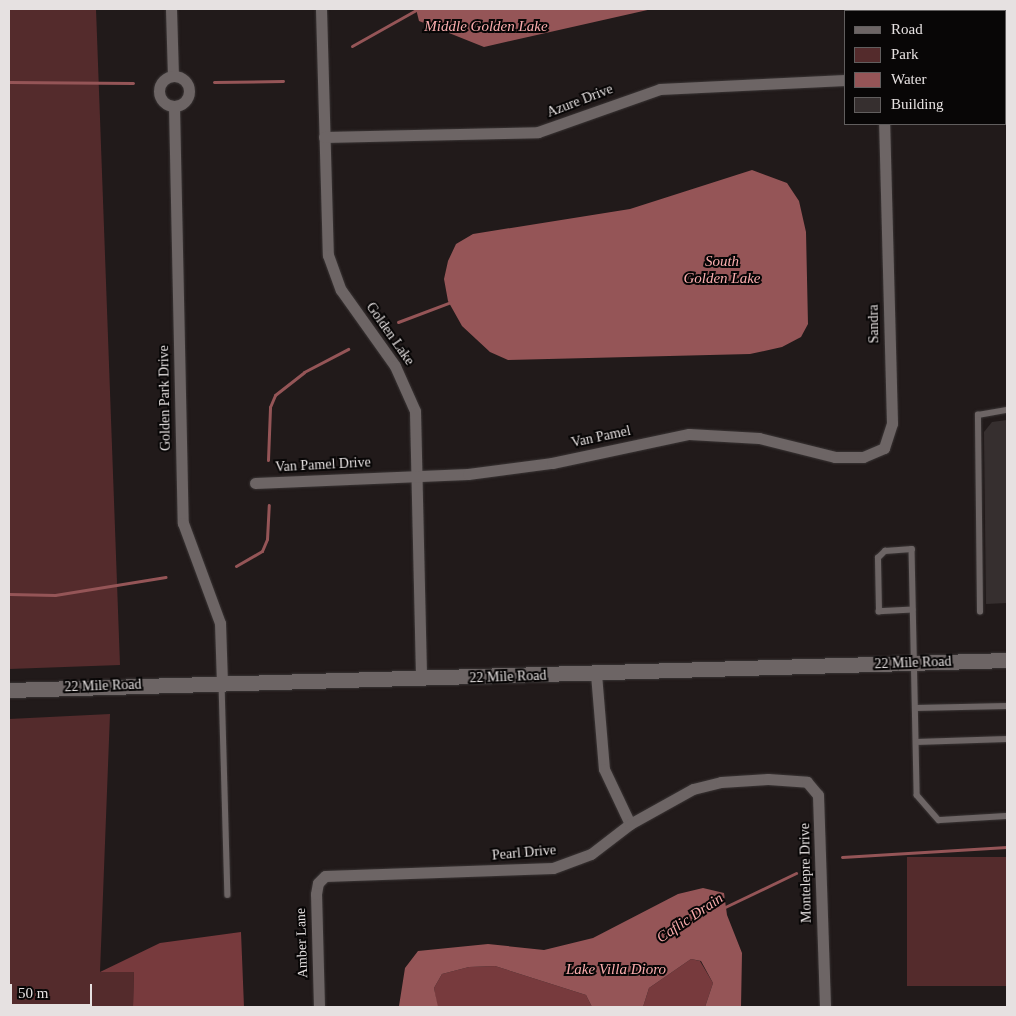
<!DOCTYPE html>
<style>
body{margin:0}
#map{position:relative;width:1016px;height:1016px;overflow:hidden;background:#211a1a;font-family:Georgia,serif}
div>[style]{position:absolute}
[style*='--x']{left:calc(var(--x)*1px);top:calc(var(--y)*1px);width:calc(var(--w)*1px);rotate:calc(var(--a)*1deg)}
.green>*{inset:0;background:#542b2c;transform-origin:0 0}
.forest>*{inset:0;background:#773a3d}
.water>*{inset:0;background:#955557}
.stream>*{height:3px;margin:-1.5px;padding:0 1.5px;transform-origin:1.5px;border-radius:1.5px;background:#955557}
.building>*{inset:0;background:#362f2f}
.roads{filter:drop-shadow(0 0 1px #3a3535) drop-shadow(0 0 1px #3a3535)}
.service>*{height:5.5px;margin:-2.75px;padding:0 2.75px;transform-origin:2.75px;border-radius:2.75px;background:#6d6565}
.minor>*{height:11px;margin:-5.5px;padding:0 5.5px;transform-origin:5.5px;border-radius:5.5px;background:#6d6565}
.minor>.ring{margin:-5.5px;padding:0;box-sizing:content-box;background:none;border:11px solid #6d6565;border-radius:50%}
.tertiary>*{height:15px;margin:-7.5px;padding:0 7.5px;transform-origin:7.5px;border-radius:7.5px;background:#6d6565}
span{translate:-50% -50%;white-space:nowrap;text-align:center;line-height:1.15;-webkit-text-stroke:4px #080606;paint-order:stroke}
.street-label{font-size:14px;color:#e6e1e1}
.water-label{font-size:15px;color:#faacad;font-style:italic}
.frame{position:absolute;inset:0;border:10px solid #e6e1e1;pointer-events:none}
.legend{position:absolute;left:844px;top:10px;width:162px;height:115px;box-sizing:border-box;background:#080606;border:1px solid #615e5e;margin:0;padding:6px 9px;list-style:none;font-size:15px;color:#e6e1e1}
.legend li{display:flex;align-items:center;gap:10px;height:25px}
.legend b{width:25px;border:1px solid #615e5e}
.scale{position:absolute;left:10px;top:984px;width:82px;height:22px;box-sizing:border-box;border:2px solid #e6e1e1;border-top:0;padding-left:6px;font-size:15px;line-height:18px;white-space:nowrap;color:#e6e1e1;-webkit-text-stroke:4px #080606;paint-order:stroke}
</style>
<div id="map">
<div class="green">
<div style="clip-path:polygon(9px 9px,96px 9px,120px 665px,9px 669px)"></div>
<div style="clip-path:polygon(110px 714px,100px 972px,134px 972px,133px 1007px,9px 1007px,9px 719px)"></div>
<div style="left:1007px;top:857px;width:129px;height:100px;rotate:90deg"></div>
</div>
<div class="forest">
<div style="clip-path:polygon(241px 932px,244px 1007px,133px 1007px,134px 972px,100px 972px,160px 943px)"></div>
<div style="clip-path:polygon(691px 959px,700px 961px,713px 983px,705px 1007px,643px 1007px,649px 988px)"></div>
<div style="clip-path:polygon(495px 966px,586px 995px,592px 1007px,437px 1006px,434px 988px,442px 974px,469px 967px)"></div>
</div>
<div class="water">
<div style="clip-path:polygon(416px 9px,652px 9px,484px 47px,419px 21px)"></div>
<div style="clip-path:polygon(752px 170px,787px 183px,799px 201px,806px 232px,808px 324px,801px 337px,782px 347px,750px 354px,508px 360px,490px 352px,462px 326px,448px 301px,444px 279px,448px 261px,456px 244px,473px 234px,630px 209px)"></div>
<div style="clip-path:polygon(703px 888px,724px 893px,727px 915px,742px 953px,741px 1007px,705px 1007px,713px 983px,701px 961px,691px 959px,649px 988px,643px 1007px,592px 1007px,586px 995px,495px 966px,469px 967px,442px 974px,434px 988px,438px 1007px,399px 1006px,405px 968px,418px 951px,488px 944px,544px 950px,593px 938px,678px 894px)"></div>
</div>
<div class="stream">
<div style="--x:352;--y:46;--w:76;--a:-29.3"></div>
<div style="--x:9;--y:82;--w:124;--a:0.5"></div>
<div style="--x:214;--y:82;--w:69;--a:-0.8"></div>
<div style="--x:398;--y:322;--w:57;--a:-20.7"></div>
<div style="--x:268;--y:460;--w:53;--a:-87.8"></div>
<div style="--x:270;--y:407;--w:13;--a:-67"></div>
<div style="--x:275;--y:395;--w:37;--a:-38"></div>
<div style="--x:304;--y:372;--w:50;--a:-27.6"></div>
<div style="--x:236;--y:566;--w:30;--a:-30"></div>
<div style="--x:262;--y:551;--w:13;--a:-67"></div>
<div style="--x:267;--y:539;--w:34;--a:-87"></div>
<div style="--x:9;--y:594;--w:46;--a:1.2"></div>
<div style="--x:55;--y:595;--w:112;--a:-9.2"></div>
<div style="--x:842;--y:857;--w:165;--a:-3.5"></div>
<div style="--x:723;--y:908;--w:81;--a:-25.6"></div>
</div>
<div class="building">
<div style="clip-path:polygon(1007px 420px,1007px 603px,986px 604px,984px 432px,992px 422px)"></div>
</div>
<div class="roads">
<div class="service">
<div style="--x:913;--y:610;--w:34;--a:177"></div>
<div style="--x:879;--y:612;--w:54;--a:-91.1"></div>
<div style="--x:878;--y:558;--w:10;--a:-45"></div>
<div style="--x:885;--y:551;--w:27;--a:-4"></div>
<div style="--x:912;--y:549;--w:246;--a:88.8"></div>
<div style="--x:917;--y:795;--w:33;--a:49"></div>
<div style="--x:939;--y:820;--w:68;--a:-3.4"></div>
<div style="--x:980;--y:612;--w:197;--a:-90.6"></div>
<div style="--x:978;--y:415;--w:29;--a:-10"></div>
<div style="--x:222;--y:684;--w:211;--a:88.4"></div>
<div style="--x:915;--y:708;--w:92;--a:-1.2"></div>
<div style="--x:916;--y:742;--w:91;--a:-1.9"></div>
</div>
<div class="minor">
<div style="--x:171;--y:9;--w:66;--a:88.3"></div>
<div style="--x:321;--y:9;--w:246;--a:88.4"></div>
<div style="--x:328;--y:255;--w:37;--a:70"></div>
<div style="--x:341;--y:290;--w:93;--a:54.6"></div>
<div style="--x:395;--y:366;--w:49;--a:66"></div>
<div style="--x:415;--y:411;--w:268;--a:88.7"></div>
<div style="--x:881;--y:9;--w:2;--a:90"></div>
<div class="ring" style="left:159px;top:76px;width:19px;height:19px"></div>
<div style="--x:174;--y:106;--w:417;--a:88.8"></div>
<div style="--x:183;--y:523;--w:107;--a:69.7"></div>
<div style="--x:220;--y:623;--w:59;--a:88.1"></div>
<div style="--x:324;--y:137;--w:214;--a:-1.3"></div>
<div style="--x:538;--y:132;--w:129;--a:-19.4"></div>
<div style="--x:660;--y:89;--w:185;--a:-2.8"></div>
<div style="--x:255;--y:483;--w:213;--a:-2.4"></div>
<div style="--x:468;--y:474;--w:85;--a:-7.5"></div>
<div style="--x:552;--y:463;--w:140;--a:-12"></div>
<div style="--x:689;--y:434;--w:70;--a:3.3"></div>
<div style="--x:759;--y:438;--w:78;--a:14"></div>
<div style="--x:835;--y:457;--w:28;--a:0"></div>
<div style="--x:863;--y:457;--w:23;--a:-23"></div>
<div style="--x:884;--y:448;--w:26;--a:-72"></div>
<div style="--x:892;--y:423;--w:299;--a:-91.5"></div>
<div style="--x:596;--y:674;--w:95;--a:85.2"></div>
<div style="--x:604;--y:769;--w:61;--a:64.7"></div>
<div style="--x:319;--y:1007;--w:113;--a:-91.5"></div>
<div style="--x:316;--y:894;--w:11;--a:-80"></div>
<div style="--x:318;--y:883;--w:10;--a:-45"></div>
<div style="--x:325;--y:876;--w:228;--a:-2"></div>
<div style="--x:553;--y:868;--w:40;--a:-20.2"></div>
<div style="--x:591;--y:854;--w:49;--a:-37.6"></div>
<div style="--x:630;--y:824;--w:72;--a:-29.1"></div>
<div style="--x:693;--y:789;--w:29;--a:-14"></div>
<div style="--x:721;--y:782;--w:47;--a:-3.7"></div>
<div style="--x:768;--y:779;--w:39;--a:4"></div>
<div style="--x:807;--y:782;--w:17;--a:50"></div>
<div style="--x:818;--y:795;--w:212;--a:88.1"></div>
</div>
<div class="tertiary">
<div style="--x:9;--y:690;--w:998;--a:-1.72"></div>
</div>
</div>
<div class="street-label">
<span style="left:580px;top:101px;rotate:-21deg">Azure Drive</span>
<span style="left:874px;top:324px;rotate:-91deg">Sandra</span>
<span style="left:390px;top:334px;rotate:55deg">Golden Lake</span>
<span style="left:165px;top:398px;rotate:-91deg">Golden Park Drive</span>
<span style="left:601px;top:437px;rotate:-12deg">Van Pamel</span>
<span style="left:323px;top:465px;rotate:-3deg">Van Pamel Drive</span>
<span style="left:913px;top:663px;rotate:-2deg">22 Mile Road</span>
<span style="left:508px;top:677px;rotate:-2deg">22 Mile Road</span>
<span style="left:103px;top:686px;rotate:-2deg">22 Mile Road</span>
<span style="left:524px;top:853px;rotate:-5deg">Pearl Drive</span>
<span style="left:806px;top:873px;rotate:-91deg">Montelepre Drive</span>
<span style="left:302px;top:943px;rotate:-92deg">Amber Lane</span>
</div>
<div class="water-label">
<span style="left:486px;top:27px">Middle Golden Lake</span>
<span style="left:722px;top:270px">South<br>Golden Lake</span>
<span style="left:690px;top:918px;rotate:-34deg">Caflic Drain</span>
<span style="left:616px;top:970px">Lake Villa Dioro</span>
</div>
<div class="frame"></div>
<ul class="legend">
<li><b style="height:6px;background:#6d6565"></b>Road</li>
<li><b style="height:14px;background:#542b2c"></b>Park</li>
<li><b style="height:14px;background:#955557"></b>Water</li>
<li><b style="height:14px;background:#362f2f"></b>Building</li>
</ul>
<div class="scale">50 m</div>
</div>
